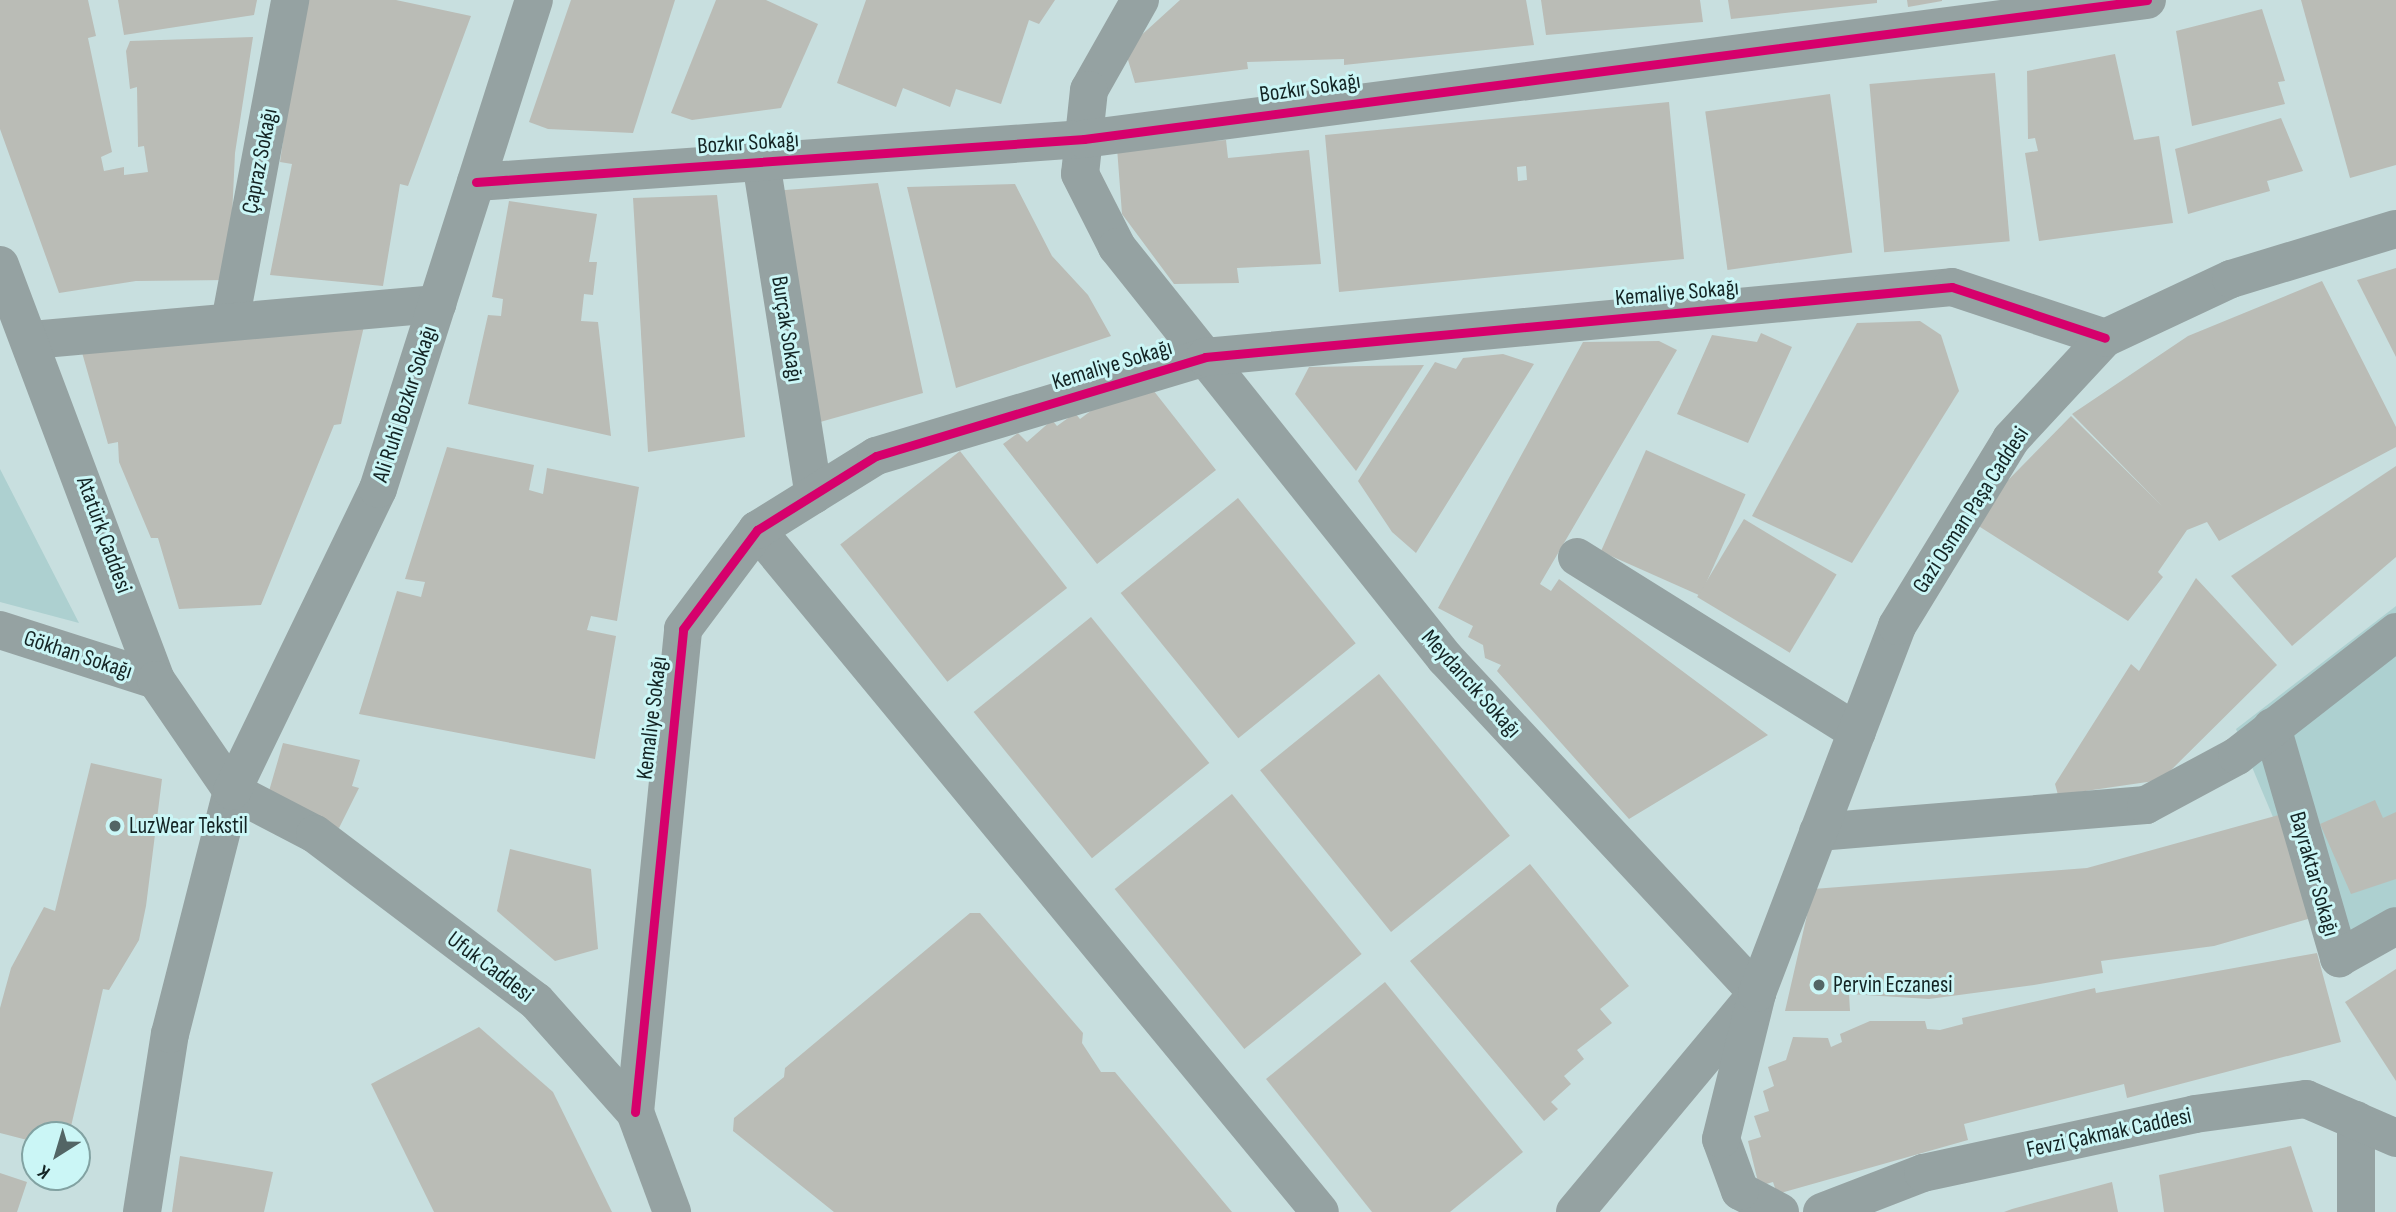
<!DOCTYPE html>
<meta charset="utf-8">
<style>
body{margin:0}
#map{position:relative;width:2396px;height:1212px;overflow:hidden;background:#c8dfdf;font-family:"Sofia Sans Condensed",sans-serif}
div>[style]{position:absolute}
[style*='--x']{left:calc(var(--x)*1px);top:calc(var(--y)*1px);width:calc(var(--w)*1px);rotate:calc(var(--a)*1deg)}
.green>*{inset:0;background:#add0d0}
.building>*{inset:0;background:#babcb6;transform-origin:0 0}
.minor>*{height:38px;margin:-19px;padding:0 19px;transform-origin:19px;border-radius:19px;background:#95a2a2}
.tertiary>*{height:38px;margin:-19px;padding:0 19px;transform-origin:19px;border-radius:19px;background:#95a2a2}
.cycleway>*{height:9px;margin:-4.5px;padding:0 4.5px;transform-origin:4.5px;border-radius:4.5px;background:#d6006c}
.dots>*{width:19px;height:19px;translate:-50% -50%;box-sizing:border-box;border:4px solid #cbf6f6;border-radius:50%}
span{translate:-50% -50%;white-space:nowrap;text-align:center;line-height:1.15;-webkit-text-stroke:6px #cbf6f6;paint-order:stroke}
.street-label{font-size:23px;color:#142424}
.poi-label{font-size:23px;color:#142424}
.left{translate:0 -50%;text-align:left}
.north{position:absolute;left:21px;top:1121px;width:70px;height:70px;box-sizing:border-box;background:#cbf6f6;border:2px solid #82a2a2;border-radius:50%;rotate:217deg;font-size:19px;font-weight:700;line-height:28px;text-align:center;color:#142424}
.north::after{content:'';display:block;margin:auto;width:24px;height:32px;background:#536565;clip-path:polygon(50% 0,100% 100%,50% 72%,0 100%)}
</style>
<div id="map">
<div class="green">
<div style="clip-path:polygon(0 469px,79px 623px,0 602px)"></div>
<div style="clip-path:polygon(2396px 606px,2396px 933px,2334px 962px,2236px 729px)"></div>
</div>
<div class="building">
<div style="clip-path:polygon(0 0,88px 0,96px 36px,88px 38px,112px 152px,101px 157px,104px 171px,124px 167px,124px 175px,148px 172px,144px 146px,138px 147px,137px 87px,130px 89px,126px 51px,130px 41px,253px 37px,235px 153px,229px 280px,136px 281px,59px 293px,0 129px)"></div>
<div style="clip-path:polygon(118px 0,257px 0,254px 15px,124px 35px)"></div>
<div style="clip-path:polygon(303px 0,396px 0,471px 16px,408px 186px,400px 184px,383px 286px,270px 275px,292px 164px,280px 162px)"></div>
<div style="clip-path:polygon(571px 0,675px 0,633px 133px,548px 129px,529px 122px)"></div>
<div style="clip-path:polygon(716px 0,766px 0,818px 24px,781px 108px,692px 120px,671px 113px)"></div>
<div style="clip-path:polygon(866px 0,1055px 0,1039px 24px,1029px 20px,1001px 104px,956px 89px,950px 107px,903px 88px,896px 107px,837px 83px)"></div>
<div style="clip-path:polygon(1180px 0,1526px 0,1534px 45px,1344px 65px,1344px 59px,1247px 62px,1248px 69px,1135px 83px,1125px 50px)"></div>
<div style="clip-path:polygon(1541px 0,1700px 0,1703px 22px,1546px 35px)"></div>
<div style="clip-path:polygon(1728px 0,1877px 0,1877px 3px,1731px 19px)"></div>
<div style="clip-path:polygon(1907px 0,1942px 0,1942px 1px,1908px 7px)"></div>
<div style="clip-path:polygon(2301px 0,2396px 0,2396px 165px,2350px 178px)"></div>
<div style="clip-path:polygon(2262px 9px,2285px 81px,2278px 82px,2285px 104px,2192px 126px,2176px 31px)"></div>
<div style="clip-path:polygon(2115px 54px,2134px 140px,2159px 136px,2173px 223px,2039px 241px,2025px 153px,2038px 151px,2035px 138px,2028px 139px,2027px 71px)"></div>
<div style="left:1995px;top:73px;width:169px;height:126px;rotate:85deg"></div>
<div style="left:1830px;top:94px;width:160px;height:126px;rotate:82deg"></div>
<div style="clip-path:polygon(evenodd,1669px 102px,1684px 259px,1339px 292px,1325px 135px,1669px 102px,1526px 166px,1527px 180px,1518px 181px,1517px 167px,1526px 166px)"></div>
<div style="clip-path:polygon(2281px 118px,2303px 171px,2267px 181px,2270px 191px,2188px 214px,2175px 149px)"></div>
<div style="clip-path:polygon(1226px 140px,1228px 158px,1309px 150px,1321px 264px,1237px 268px,1239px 283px,1174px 284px,1122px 214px,1117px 148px)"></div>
<div style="clip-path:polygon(878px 183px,923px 393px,806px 426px,772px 191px)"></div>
<div style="clip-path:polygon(1015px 184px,1052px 256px,1088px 295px,1111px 336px,956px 388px,907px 187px)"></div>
<div style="clip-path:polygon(717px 195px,745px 437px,648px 452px,633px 198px)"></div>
<div style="clip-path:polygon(509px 201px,597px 214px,589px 262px,597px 262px,593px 295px,584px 294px,581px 321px,598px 322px,611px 436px,468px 404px,488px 315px,501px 316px,503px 299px,492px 297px)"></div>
<div style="clip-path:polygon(2396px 268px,2396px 357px,2357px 280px)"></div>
<div style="clip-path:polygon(2322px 281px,2396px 427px,2396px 447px,2219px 541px,2207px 522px,2187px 530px,2158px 572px,2163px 577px,2128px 621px,1969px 520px,2071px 416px,2162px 506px,2072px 414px,2188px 336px)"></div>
<div style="clip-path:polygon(1920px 321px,1941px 335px,1959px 391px,1852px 563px,1752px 516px,1857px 323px)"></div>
<div style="clip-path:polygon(365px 322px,341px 424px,334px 425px,261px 605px,179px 609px,158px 538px,151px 538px,119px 462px,118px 442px,108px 444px,81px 349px)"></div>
<div style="clip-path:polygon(1761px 333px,1792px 347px,1748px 443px,1677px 414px,1712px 335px,1757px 342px)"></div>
<div style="clip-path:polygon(1659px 341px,1677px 350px,1540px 584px,1551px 591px,1559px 579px,1768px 735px,1629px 819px,1497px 671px,1501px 665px,1485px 658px,1483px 645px,1468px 637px,1473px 626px,1438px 608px,1583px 342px)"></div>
<div style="clip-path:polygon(1503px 354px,1534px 364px,1416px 553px,1392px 532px,1358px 481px,1435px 362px,1456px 369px,1463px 358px)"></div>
<div style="clip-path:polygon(1424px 365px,1356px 471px,1295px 394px,1309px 367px)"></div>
<div style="clip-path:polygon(1146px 381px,1216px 470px,1097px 564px,1003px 444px,1018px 433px,1027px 442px,1052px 420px,1057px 426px,1075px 413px,1080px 419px,1108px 398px,1114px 404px)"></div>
<div style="clip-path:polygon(447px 447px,534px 465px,529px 490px,543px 494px,547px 468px,639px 487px,617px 621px,591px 616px,587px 630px,616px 636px,595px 759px,359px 714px,397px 591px,421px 597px,425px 582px,405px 579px)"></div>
<div style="left:1646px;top:450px;width:109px;height:111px;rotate:24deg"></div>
<div style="left:960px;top:451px;width:174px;height:152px;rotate:52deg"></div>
<div style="clip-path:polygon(2396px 466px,2396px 557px,2292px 646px,2231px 576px)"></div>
<div style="left:1238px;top:498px;width:187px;height:151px;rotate:51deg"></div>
<div style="left:1744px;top:519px;width:108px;height:91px;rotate:31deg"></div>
<div style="clip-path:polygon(2196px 578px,2277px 665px,2161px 780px,2058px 795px,2055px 784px,2131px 664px,2139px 671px)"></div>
<div style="left:1091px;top:617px;width:188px;height:151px;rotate:51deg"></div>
<div style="left:1379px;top:674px;width:208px;height:153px;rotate:51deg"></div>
<div style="clip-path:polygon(283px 743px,360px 760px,352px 786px,359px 788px,339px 828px,267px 798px)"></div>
<div style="clip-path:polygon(91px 763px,162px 779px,146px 906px,139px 940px,109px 990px,103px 989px,69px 1135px,35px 1135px,35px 1142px,0 1133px,0 1008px,11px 968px,44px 907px,55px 911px)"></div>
<div style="left:1232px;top:794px;width:206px;height:151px;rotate:51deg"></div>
<div style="clip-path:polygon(2375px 800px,2383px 818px,2396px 812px,2396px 879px,2351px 894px,2320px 824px)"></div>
<div style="clip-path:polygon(2286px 813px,2315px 917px,2214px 946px,2101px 961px,2103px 973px,2034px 985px,1929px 999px,1849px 994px,1850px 1011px,1785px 1011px,1813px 889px,2087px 868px)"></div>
<div style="clip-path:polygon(510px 849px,591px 869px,598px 949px,555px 961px,497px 911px)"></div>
<div style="clip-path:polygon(1530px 864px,1629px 986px,1600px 1009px,1612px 1023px,1577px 1050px,1584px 1059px,1564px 1076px,1571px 1084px,1551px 1102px,1558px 1109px,1544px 1121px,1410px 961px)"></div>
<div style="clip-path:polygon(970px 913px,980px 913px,1083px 1033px,1082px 1043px,1101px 1072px,1115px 1072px,1232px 1212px,834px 1212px,733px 1131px,734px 1118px,784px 1077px,785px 1068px)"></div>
<div style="clip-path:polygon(2317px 953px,2341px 1042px,2127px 1098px,2124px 1084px,1964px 1124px,1968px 1140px,1777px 1194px,1773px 1182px,1759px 1186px,1748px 1141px,1761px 1137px,1754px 1116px,1769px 1111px,1763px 1091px,1774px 1086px,1768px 1067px,1786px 1060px,1793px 1037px,1828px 1038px,1831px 1047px,1842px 1042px,1840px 1034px,1870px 1021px,1925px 1021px,1927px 1029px,1940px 1030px,1963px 1024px,1962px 1018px,2095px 988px,2096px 993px)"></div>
<div style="clip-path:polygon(2396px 969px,2396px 1081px,2345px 1002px)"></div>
<div style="clip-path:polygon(1385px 982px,1523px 1152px,1450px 1212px,1372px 1212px,1266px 1079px)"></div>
<div style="clip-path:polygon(479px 1027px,553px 1092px,612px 1212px,434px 1212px,371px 1084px)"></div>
<div style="clip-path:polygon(2291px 1146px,2313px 1212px,2164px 1212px,2159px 1175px)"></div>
<div style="clip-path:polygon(180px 1156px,273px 1172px,264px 1212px,172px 1212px)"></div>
<div style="clip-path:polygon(0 1173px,27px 1182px,17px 1212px,0 1212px)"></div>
<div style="clip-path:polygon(2112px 1182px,2118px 1212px,2004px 1212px,2012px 1209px)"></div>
</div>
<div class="minor">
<div style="--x:1140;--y:0;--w:103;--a:119.5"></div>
<div style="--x:1089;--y:90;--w:84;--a:96.1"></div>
<div style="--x:1080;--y:174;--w:82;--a:63.1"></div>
<div style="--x:1117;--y:247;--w:526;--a:51.41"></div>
<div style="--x:1445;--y:658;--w:458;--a:47"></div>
<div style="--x:761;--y:162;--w:337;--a:81"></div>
<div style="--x:476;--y:182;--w:610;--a:-4.05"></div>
<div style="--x:1084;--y:139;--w:1072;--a:-7.45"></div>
<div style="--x:230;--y:322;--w:328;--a:-79.4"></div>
<div style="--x:32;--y:340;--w:407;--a:-5.1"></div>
<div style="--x:757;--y:530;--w:884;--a:50.46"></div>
<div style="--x:1577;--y:557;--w:330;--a:32"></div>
<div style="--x:0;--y:630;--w:164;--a:17.8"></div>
<div style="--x:2272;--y:727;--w:241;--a:73.8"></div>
<div style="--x:2339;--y:958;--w:65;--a:-29.3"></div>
<div style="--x:1818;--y:832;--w:329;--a:-4.7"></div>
<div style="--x:2146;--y:805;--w:103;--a:-28.3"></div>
<div style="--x:2237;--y:756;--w:202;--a:-37.9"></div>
<div style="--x:635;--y:1112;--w:485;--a:-84.3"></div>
<div style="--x:683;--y:629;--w:124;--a:-53.2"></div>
<div style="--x:757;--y:530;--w:140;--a:-31.9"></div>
<div style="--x:876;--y:456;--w:344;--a:-16.7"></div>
<div style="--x:1205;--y:357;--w:750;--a:-5.35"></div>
<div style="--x:1952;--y:287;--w:161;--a:18.4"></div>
<div style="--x:2356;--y:1120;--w:92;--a:90"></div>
</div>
<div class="tertiary">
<div style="--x:0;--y:265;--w:443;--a:69.4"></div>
<div style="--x:156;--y:680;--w:135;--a:55.6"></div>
<div style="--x:232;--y:791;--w:93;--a:27.4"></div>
<div style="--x:315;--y:834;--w:277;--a:37.1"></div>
<div style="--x:536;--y:1001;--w:149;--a:48.3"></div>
<div style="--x:635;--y:1112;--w:107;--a:69.7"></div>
<div style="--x:142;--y:1212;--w:180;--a:-81.1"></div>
<div style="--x:170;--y:1034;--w:251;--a:-75.7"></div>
<div style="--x:232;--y:791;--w:335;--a:-64.2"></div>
<div style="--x:378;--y:489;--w:513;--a:-72.31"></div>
<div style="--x:1575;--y:1212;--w:272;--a:-50.2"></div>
<div style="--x:1780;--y:1212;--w:45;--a:-152.3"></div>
<div style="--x:1740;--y:1191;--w:55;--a:-110.1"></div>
<div style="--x:1721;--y:1139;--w:150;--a:-76.1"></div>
<div style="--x:1757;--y:993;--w:393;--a:-69.1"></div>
<div style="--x:1897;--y:626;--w:219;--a:-58.6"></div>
<div style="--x:2011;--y:439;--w:138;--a:-47.1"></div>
<div style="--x:2105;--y:338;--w:139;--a:-25.1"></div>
<div style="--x:2231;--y:279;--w:172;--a:-16.9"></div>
<div style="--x:1822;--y:1212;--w:108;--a:-21.1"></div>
<div style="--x:1923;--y:1173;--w:278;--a:-12.2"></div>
<div style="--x:2195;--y:1114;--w:112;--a:-7.7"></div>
<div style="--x:2306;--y:1099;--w:98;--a:23.4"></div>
</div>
<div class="cycleway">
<div style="--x:476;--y:182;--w:610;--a:-4.05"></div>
<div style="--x:1084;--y:139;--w:1072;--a:-7.45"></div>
<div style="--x:635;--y:1112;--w:485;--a:-84.3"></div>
<div style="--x:683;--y:629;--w:124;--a:-53.2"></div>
<div style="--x:757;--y:530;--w:140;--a:-31.9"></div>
<div style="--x:876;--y:456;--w:344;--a:-16.7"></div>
<div style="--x:1205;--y:357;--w:750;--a:-5.35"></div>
<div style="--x:1952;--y:287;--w:161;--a:18.4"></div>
</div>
<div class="dots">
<div style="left:115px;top:826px;background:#536565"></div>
<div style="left:1819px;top:985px;background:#536565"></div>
</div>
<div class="street-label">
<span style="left:1310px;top:88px;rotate:-8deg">Bozkır Sokağı</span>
<span style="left:748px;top:143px;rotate:-4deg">Bozkır Sokağı</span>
<span style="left:260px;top:161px;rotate:-79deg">Çapraz Sokağı</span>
<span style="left:1677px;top:293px;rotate:-5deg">Kemaliye Sokağı</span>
<span style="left:787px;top:329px;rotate:81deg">Burçak Sokağı</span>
<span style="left:1112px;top:365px;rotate:-17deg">Kemaliye Sokağı</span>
<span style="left:405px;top:404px;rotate:-72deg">Ali Ruhi Bozkır Sokağı</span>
<span style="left:1971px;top:510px;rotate:-57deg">Gazi Osman Paşa Caddesi</span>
<span style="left:104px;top:535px;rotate:70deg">Atatürk Caddesi</span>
<span style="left:78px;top:655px;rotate:18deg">Gökhan Sokağı</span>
<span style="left:1471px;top:684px;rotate:48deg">Meydancık Sokağı</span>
<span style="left:652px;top:718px;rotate:-83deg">Kemaliye Sokağı</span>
<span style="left:2314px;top:874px;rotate:74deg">Bayraktar Sokağı</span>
<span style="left:490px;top:967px;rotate:37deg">Ufuk Caddesi</span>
<span style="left:2109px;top:1133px;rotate:-12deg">Fevzi Çakmak Caddesi</span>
</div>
<div class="poi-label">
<span class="left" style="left:129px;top:826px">LuzWear Tekstil</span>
<span class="left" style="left:1833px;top:985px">Pervin Eczanesi</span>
</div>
<div class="north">K</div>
</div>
